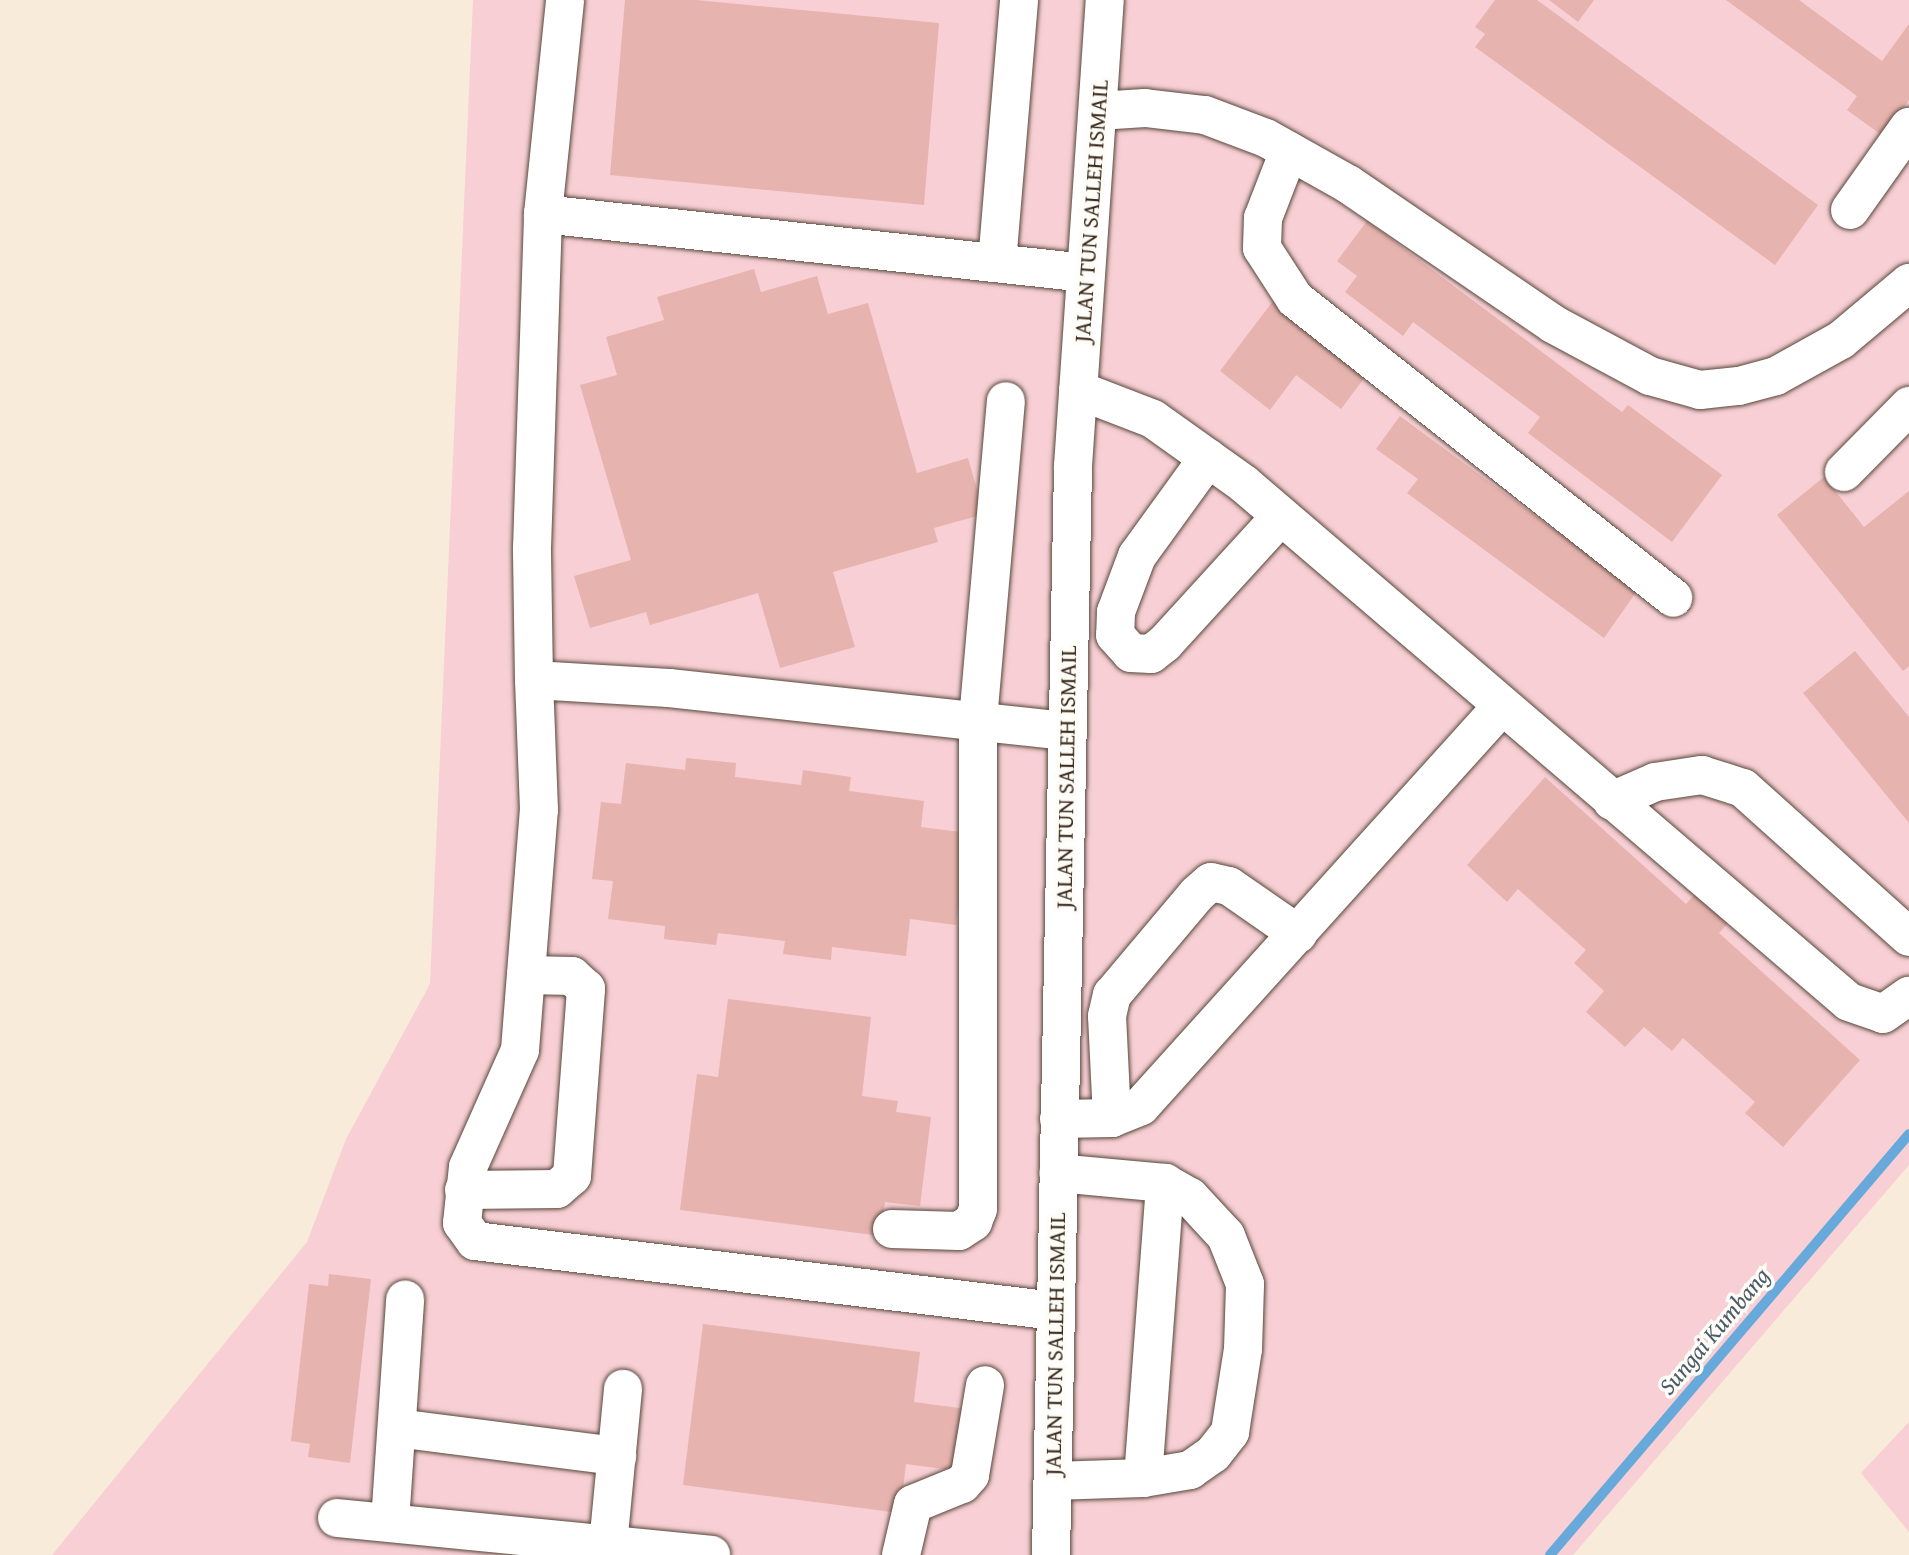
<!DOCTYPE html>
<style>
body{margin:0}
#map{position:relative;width:1909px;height:1555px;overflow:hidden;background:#f8ebd9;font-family:"Gentium Book Plus",serif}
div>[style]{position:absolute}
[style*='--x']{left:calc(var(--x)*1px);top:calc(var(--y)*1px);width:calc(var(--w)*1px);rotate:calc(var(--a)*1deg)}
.built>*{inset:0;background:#f7cfd4}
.stream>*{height:10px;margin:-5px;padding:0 5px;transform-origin:5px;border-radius:5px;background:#66a9da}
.building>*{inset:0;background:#e7b3af}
.roads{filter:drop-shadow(0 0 2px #57473a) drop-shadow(0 0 2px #57473a)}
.minor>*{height:38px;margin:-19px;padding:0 19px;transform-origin:19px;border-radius:19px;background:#fff}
span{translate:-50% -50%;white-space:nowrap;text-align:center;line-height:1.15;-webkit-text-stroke:7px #fdfcf7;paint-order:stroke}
.street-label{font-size:23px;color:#3b2a1e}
.water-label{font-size:24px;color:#4c5d69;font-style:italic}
</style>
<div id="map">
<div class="built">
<div style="clip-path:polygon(473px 0,1909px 0,1909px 1165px,1573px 1555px,52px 1555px,307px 1242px,346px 1139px,430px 984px)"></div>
<div style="clip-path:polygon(1909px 1422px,1909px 1532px,1861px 1473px)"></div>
</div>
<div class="stream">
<div style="--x:1550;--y:1555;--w:553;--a:-49.54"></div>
</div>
<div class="building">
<div style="clip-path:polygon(625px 0,696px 0,939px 23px,924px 205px,610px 175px)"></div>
<div style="clip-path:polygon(1495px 0,1537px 0,1818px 205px,1775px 265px,1475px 47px,1485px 34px,1475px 27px)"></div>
<div style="clip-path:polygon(1549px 0,1594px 0,1578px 22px)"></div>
<div style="clip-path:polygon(1726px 0,1799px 0,1882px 61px,1909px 24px,1909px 100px,1883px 136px,1847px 110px,1857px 96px)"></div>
<div style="clip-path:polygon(1367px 221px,1622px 412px,1628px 405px,1722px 475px,1672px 542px,1528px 433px,1540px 417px,1413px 322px,1403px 336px,1345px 292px,1357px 276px,1337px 261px)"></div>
<div style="clip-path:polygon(754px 269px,761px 292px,817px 276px,828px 314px,868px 303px,917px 473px,968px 458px,984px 514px,934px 528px,938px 542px,833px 572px,855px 647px,780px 668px,758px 593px,650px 625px,646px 612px,590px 628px,574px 576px,631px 560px,580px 385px,617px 375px,606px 337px,664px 320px,657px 297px)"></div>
<div style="clip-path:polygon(1273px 301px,1368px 373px,1341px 409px,1296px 375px,1270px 410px,1220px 371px)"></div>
<div style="clip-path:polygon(1400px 416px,1637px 591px,1604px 638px,1407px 493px,1418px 479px,1376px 449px)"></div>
<div style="clip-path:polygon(1824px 477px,1864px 527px,1909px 491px,1909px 666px,1903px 671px,1777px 515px)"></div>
<div style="clip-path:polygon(1855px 651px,1909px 717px,1909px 823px,1803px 693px)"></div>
<div style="clip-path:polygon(686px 758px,736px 763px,735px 777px,801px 785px,803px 770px,851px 777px,849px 791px,924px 801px,921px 827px,968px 833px,956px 925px,910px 919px,906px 956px,832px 947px,831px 960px,783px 954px,785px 941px,718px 933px,716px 945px,664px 939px,665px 926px,608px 919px,613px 881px,592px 879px,601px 802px,621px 804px,626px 763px,685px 770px)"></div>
<div style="clip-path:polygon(1545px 777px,1686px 904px,1712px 875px,1745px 904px,1719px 933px,1860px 1060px,1783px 1147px,1745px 1113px,1755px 1102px,1683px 1038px,1672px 1051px,1644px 1027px,1625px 1047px,1586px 1012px,1604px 991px,1574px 963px,1586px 950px,1518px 889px,1507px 902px,1467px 865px)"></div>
<div style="clip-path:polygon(728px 999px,871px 1017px,862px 1096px,898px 1101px,896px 1112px,931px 1117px,920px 1206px,885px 1202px,881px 1236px,680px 1210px,697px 1074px,718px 1077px)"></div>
<div style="clip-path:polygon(329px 1274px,371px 1279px,350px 1463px,308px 1457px,310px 1444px,291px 1441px,309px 1284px,328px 1286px)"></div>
<div style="clip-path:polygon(703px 1324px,920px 1352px,914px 1402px,974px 1410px,966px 1472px,906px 1464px,900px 1513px,683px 1485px)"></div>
</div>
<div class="roads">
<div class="minor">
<div style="--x:1098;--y:111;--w:47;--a:-3.7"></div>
<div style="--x:1145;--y:108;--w:60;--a:6.7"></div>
<div style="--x:1205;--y:115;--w:65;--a:20.7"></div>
<div style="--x:1266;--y:138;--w:94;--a:29.3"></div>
<div style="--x:1348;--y:184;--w:248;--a:34.3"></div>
<div style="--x:1553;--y:324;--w:110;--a:28.2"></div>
<div style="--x:1650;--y:376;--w:52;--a:15.6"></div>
<div style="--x:1700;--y:390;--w:39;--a:-6"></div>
<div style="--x:1739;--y:386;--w:38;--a:-15"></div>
<div style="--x:1776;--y:376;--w:74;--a:-29"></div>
<div style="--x:1841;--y:340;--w:89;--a:-40"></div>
<div style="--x:1289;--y:151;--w:72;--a:111.2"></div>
<div style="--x:1263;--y:218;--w:30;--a:92"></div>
<div style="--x:1262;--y:248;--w:61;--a:57.1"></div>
<div style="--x:1295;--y:299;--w:482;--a:38.3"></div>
<div style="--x:1850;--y:210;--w:102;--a:-54.6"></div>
<div style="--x:543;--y:214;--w:546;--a:6.2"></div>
<div style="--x:997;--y:263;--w:264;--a:-85.2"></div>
<div style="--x:1078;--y:390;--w:80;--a:21.1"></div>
<div style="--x:1153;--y:419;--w:112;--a:35.5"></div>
<div style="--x:1244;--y:484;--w:796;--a:40.57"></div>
<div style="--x:1849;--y:1002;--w:36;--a:19"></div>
<div style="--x:1883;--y:1014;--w:32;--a:-35"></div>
<div style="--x:1208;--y:458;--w:121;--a:125.9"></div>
<div style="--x:1137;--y:556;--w:60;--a:110.6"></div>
<div style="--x:1116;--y:612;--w:23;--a:92"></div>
<div style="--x:1115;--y:635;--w:24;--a:48"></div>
<div style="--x:1131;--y:653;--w:20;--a:3"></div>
<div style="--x:1151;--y:654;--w:18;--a:-38"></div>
<div style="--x:1165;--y:643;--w:172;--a:-47.6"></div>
<div style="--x:1844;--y:472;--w:93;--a:-45.4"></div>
<div style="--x:534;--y:680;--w:132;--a:-90.9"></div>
<div style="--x:532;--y:548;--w:334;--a:-88.1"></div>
<div style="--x:543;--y:214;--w:215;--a:-84.1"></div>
<div style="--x:1612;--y:801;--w:47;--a:-23.8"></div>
<div style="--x:1655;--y:782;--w:48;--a:-8.5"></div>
<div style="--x:1702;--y:775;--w:43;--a:17.6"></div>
<div style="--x:1743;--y:788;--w:223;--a:41.9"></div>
<div style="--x:1112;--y:1118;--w:102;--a:-92.8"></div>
<div style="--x:1107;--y:1016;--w:22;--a:-77"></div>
<div style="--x:1112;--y:995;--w:132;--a:-49.9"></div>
<div style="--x:1197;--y:894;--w:18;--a:-41"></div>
<div style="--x:1211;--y:882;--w:18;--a:13"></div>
<div style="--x:1229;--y:886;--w:84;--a:34.8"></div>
<div style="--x:1059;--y:1119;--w:53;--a:-1.1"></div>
<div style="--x:1112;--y:1118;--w:31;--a:-22"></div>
<div style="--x:1141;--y:1106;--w:539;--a:-47.93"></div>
<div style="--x:464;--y:1190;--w:93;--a:-0.6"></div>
<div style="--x:557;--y:1189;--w:20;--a:-41"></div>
<div style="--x:572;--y:1176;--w:188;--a:-85.7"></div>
<div style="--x:586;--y:989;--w:19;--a:-137"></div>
<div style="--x:572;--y:976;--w:46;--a:-178.8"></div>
<div style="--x:892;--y:1229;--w:67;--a:1.7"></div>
<div style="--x:959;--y:1231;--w:17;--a:-33"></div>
<div style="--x:973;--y:1222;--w:14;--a:-69"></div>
<div style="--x:978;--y:1209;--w:489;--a:-90"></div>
<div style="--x:978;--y:720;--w:320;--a:-85"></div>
<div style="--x:1055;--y:1311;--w:584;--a:-173.12"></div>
<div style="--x:475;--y:1241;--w:22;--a:-126"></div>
<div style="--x:462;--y:1223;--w:56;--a:-83.9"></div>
<div style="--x:468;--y:1167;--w:128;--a:-66"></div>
<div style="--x:520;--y:1050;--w:241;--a:-85.5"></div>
<div style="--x:539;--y:810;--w:130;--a:-92.2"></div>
<div style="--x:534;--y:680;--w:135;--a:3.4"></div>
<div style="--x:669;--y:688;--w:400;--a:6.2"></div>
<div style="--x:397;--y:1428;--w:222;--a:7.3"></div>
<div style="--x:1143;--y:1478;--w:296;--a:-85.7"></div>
<div style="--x:1053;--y:1481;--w:90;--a:-1.9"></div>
<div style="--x:1143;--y:1478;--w:48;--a:-9.7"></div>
<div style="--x:1190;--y:1470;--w:28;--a:-35"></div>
<div style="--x:1213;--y:1454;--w:28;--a:-52"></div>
<div style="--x:1230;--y:1432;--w:84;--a:-81.1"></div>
<div style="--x:1243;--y:1349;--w:65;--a:-88.2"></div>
<div style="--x:1245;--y:1284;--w:52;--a:-111.6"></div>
<div style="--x:1226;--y:1236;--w:53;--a:-132.7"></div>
<div style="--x:1190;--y:1197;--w:29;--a:-151"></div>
<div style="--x:1165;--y:1183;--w:107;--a:-174.7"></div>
<div style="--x:337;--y:1518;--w:376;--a:5.6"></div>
<div style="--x:390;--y:1522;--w:223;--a:-86.1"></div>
<div style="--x:608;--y:1545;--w:157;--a:-84.5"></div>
<div style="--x:901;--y:1555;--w:52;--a:-76.8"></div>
<div style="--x:913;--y:1504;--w:53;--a:-22.2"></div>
<div style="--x:962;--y:1484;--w:12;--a:-48"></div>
<div style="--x:970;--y:1475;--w:91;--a:-80.5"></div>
<div style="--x:1051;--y:1555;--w:1089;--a:-88.84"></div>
<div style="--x:1073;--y:466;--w:467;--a:-86.1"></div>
</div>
</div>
<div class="street-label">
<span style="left:1091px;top:211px;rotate:-86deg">JALAN TUN SALLEH ISMAIL</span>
<span style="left:1066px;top:777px;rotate:-89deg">JALAN TUN SALLEH ISMAIL</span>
<span style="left:1055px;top:1344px;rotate:-89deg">JALAN TUN SALLEH ISMAIL</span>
</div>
<div class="water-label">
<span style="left:1714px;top:1331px;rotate:-50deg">Sungai Kumbang</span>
</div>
</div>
